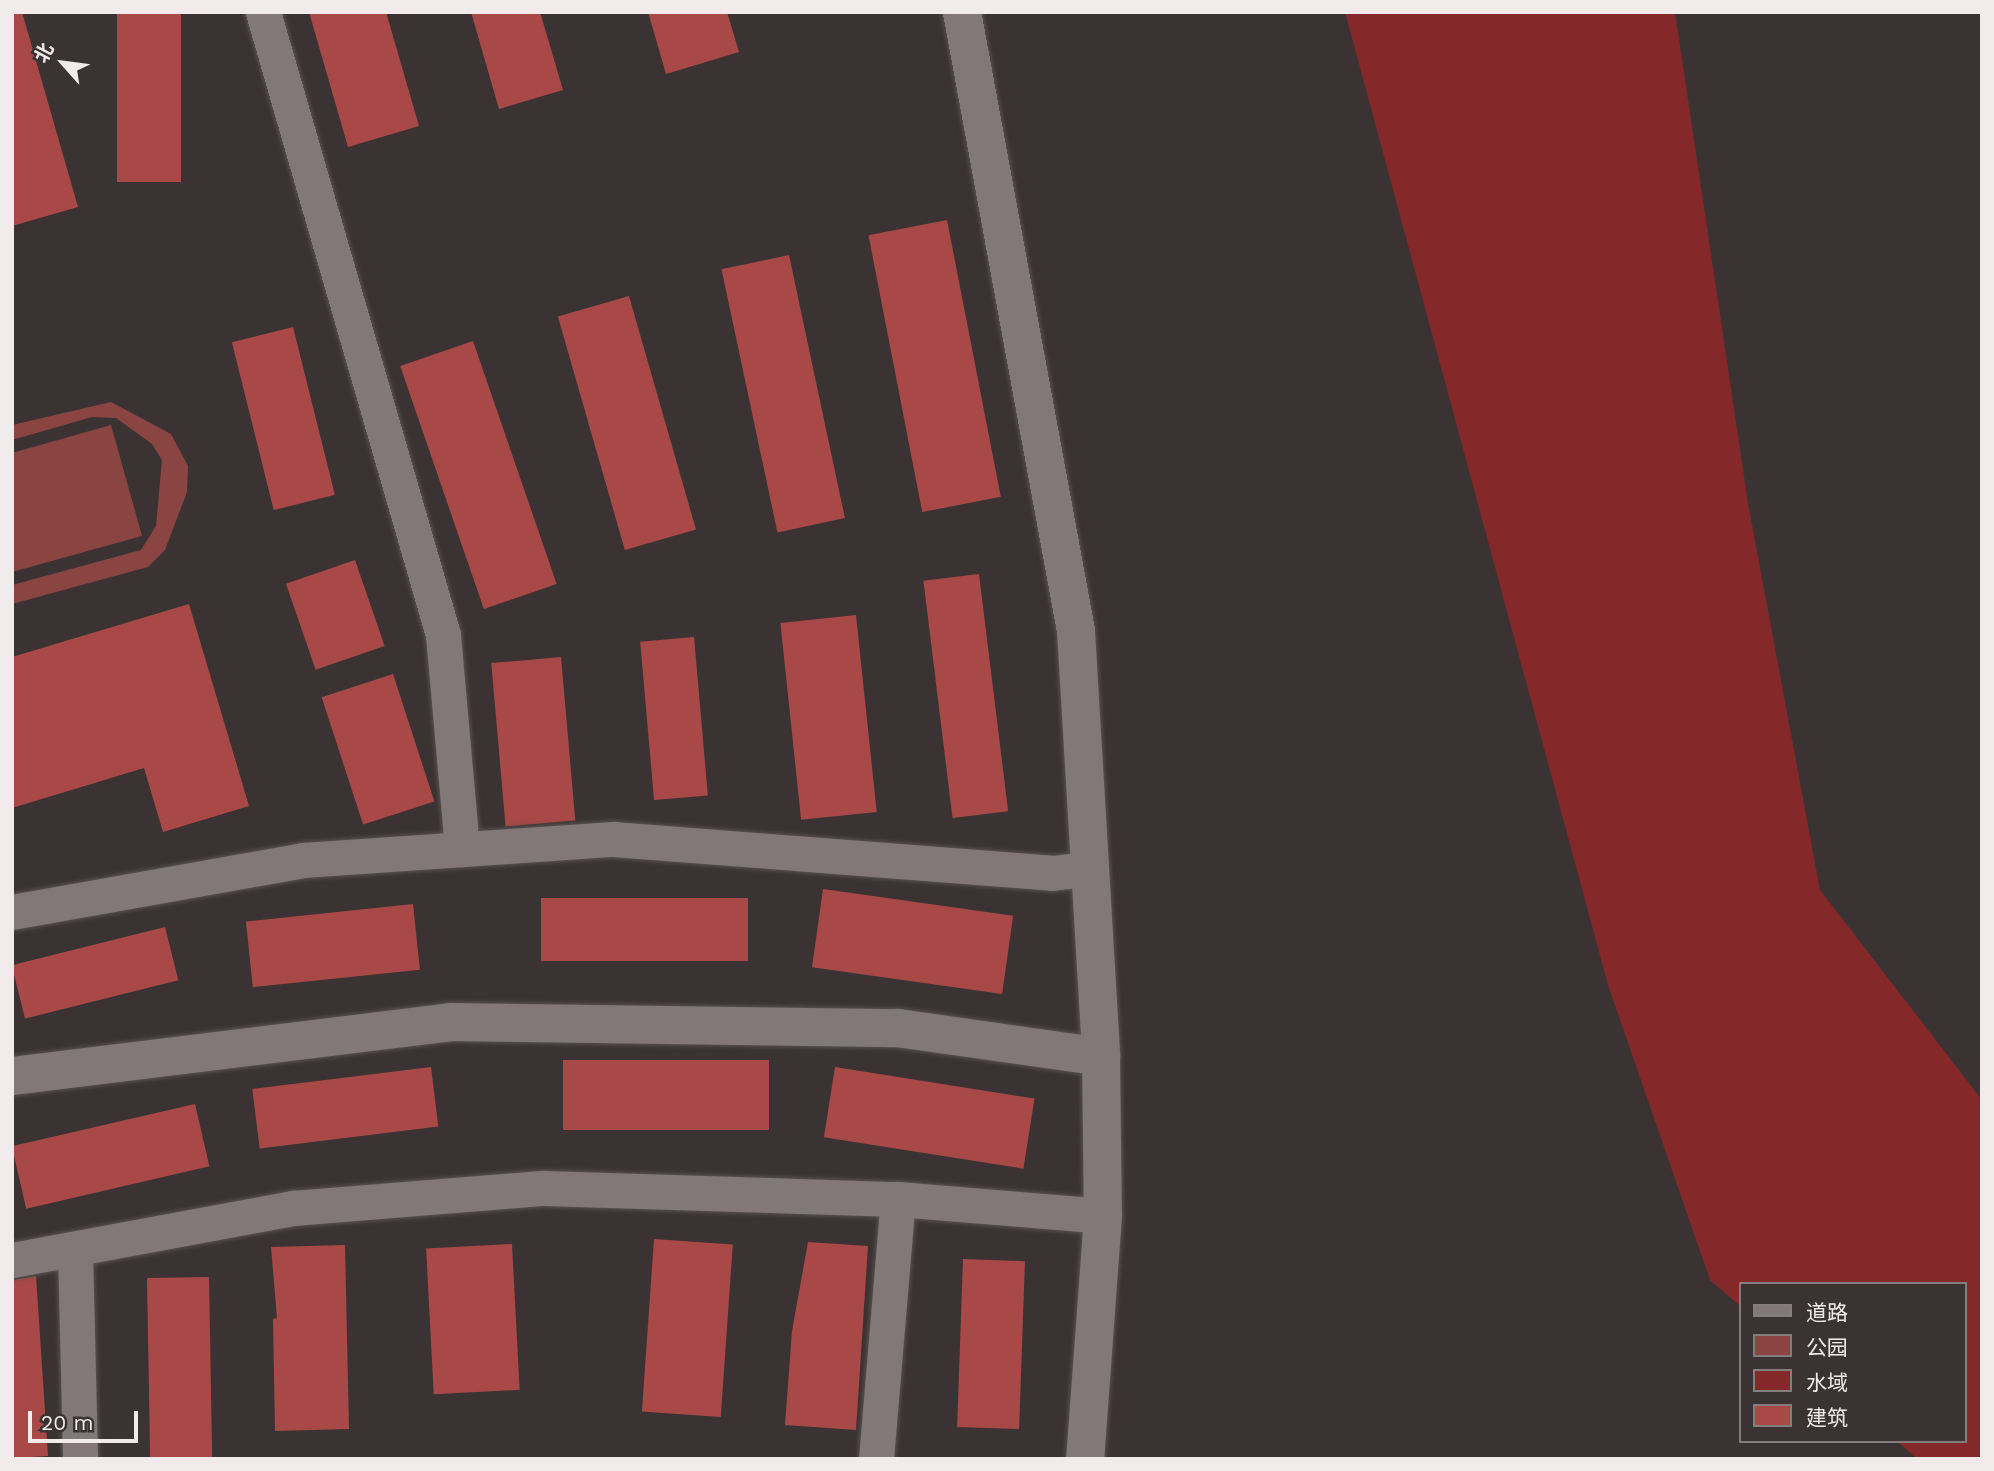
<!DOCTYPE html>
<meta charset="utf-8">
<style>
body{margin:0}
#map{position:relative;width:1994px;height:1471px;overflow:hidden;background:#3b3333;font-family:"Work Sans","Noto Sans SC",sans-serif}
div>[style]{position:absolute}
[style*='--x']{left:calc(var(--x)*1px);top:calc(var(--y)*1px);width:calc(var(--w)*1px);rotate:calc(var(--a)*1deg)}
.green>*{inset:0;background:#8a4543}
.water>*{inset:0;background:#84282a}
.building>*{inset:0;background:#a84947;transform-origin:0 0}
.roads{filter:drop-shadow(0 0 2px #585150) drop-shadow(0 0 2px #585150)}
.minor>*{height:35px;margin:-17.5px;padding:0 17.5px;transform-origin:17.5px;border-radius:17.5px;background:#817877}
.tertiary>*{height:38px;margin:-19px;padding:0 19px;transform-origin:19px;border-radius:19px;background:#817877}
span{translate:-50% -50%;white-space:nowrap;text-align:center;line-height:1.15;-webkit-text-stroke:7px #3b3333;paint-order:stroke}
.frame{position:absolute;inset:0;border:14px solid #f1ebeb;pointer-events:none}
.legend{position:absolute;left:1739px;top:1282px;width:228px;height:161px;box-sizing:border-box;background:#3b3333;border:2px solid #847d7d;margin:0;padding:9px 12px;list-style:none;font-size:21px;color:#f1ebeb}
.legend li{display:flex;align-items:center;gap:14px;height:35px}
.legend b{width:35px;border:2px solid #847d7d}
.north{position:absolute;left:28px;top:28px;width:70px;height:70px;-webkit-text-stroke:5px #3b3333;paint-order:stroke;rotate:298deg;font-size:19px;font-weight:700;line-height:28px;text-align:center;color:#f1ebeb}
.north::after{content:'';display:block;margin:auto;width:24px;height:32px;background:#f1ebeb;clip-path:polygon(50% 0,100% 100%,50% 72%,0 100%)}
.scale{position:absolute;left:28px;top:1411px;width:110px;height:32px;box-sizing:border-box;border:4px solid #f1ebeb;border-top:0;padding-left:9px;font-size:21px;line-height:24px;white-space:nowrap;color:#f1ebeb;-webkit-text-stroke:5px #3b3333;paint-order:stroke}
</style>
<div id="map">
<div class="green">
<div style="clip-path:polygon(111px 402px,171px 434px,188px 466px,187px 492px,165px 550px,148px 567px,12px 604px,12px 585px,141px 550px,156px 526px,162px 460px,152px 444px,116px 418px,92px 417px,12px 440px,12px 425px)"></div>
<div style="clip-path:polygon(111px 425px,142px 536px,12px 572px,12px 453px)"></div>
</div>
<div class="water">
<div style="clip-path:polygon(1345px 12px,1675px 12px,1748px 503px,1820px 890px,1982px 1100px,1982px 1459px,1917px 1459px,1897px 1441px,1964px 1441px,1964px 1284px,1740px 1284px,1740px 1306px,1710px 1280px,1608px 985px)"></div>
</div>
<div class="building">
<div style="clip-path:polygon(12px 12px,22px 12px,78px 207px,12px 226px)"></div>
<div style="left:117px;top:12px;width:64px;height:170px"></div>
<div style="clip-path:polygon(309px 12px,386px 12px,419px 126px,348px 147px)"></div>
<div style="clip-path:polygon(471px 12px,540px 12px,563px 90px,499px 109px)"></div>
<div style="clip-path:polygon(648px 12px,727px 12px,739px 52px,666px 74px)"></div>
<div style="left:947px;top:220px;width:282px;height:80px;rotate:79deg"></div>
<div style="left:789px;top:255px;width:269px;height:69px;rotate:78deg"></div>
<div style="left:629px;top:296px;width:243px;height:74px;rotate:74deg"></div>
<div style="left:293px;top:327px;width:173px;height:63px;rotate:76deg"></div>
<div style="left:473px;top:341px;width:257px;height:77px;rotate:71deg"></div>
<div style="left:355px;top:560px;width:91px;height:73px;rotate:71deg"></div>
<div style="left:979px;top:574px;width:239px;height:56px;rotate:83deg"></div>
<div style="clip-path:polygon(189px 604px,249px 806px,163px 832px,144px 768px,12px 808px,12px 657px)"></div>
<div style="left:856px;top:615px;width:198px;height:76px;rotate:84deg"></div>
<div style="left:694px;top:637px;width:159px;height:54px;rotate:85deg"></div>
<div style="left:561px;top:657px;width:164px;height:70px;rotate:85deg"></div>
<div style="left:393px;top:674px;width:134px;height:75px;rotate:72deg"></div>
<div style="left:823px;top:889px;width:192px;height:79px;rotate:8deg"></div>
<div style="left:748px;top:898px;width:63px;height:207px;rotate:90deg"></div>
<div style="left:413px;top:904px;width:66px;height:168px;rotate:84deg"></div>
<div style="left:165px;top:927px;width:55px;height:158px;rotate:76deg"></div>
<div style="left:769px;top:1060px;width:70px;height:206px;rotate:90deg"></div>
<div style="left:431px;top:1067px;width:60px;height:180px;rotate:83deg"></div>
<div style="left:835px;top:1067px;width:202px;height:71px;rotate:9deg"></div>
<div style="left:195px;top:1104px;width:64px;height:188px;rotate:77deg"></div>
<div style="left:654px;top:1239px;width:79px;height:173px;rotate:4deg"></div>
<div style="clip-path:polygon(808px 1242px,868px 1246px,856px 1430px,785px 1425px,792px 1331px)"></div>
<div style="left:512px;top:1244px;width:146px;height:86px;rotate:87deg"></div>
<div style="clip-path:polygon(345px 1245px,349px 1429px,275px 1431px,273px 1319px,277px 1318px,271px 1247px)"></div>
<div style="left:963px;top:1259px;width:62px;height:168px;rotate:2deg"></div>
<div style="clip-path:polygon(36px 1276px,48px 1456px,12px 1458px,12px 1280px)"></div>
<div style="left:209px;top:1277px;width:182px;height:62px;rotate:89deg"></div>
</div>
<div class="roads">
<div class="minor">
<div style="--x:263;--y:12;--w:648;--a:73.88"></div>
<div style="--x:443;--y:635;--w:215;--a:84.9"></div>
<div style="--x:12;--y:912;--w:296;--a:-10.1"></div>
<div style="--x:303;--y:860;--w:311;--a:-3.9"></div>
<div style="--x:613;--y:839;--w:440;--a:4.4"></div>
<div style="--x:1052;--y:873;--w:38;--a:-7"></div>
<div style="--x:75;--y:1251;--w:208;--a:88.6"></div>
<div style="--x:12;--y:1260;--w:286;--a:-10.5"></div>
<div style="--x:293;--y:1208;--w:252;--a:-4.6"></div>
<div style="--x:544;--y:1188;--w:354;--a:1.8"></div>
<div style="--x:898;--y:1199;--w:206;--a:4.7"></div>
<div style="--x:876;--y:1459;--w:261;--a:-85.2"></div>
</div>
<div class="tertiary">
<div style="--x:962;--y:12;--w:629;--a:79.56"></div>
<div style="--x:1076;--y:631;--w:427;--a:86.6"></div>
<div style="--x:1101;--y:1057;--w:159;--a:89.3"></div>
<div style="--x:1103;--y:1216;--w:244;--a:94.2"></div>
<div style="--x:12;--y:1076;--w:442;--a:-7"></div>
<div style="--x:451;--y:1022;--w:447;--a:0.8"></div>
<div style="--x:898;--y:1028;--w:205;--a:8.1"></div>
</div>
</div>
<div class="frame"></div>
<ul class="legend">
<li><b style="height:9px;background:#817877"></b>道路</li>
<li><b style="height:19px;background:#8a4543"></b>公园</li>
<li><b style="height:19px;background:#84282a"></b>水域</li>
<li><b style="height:19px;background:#a84947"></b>建筑</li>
</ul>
<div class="north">北</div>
<div class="scale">20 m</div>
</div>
